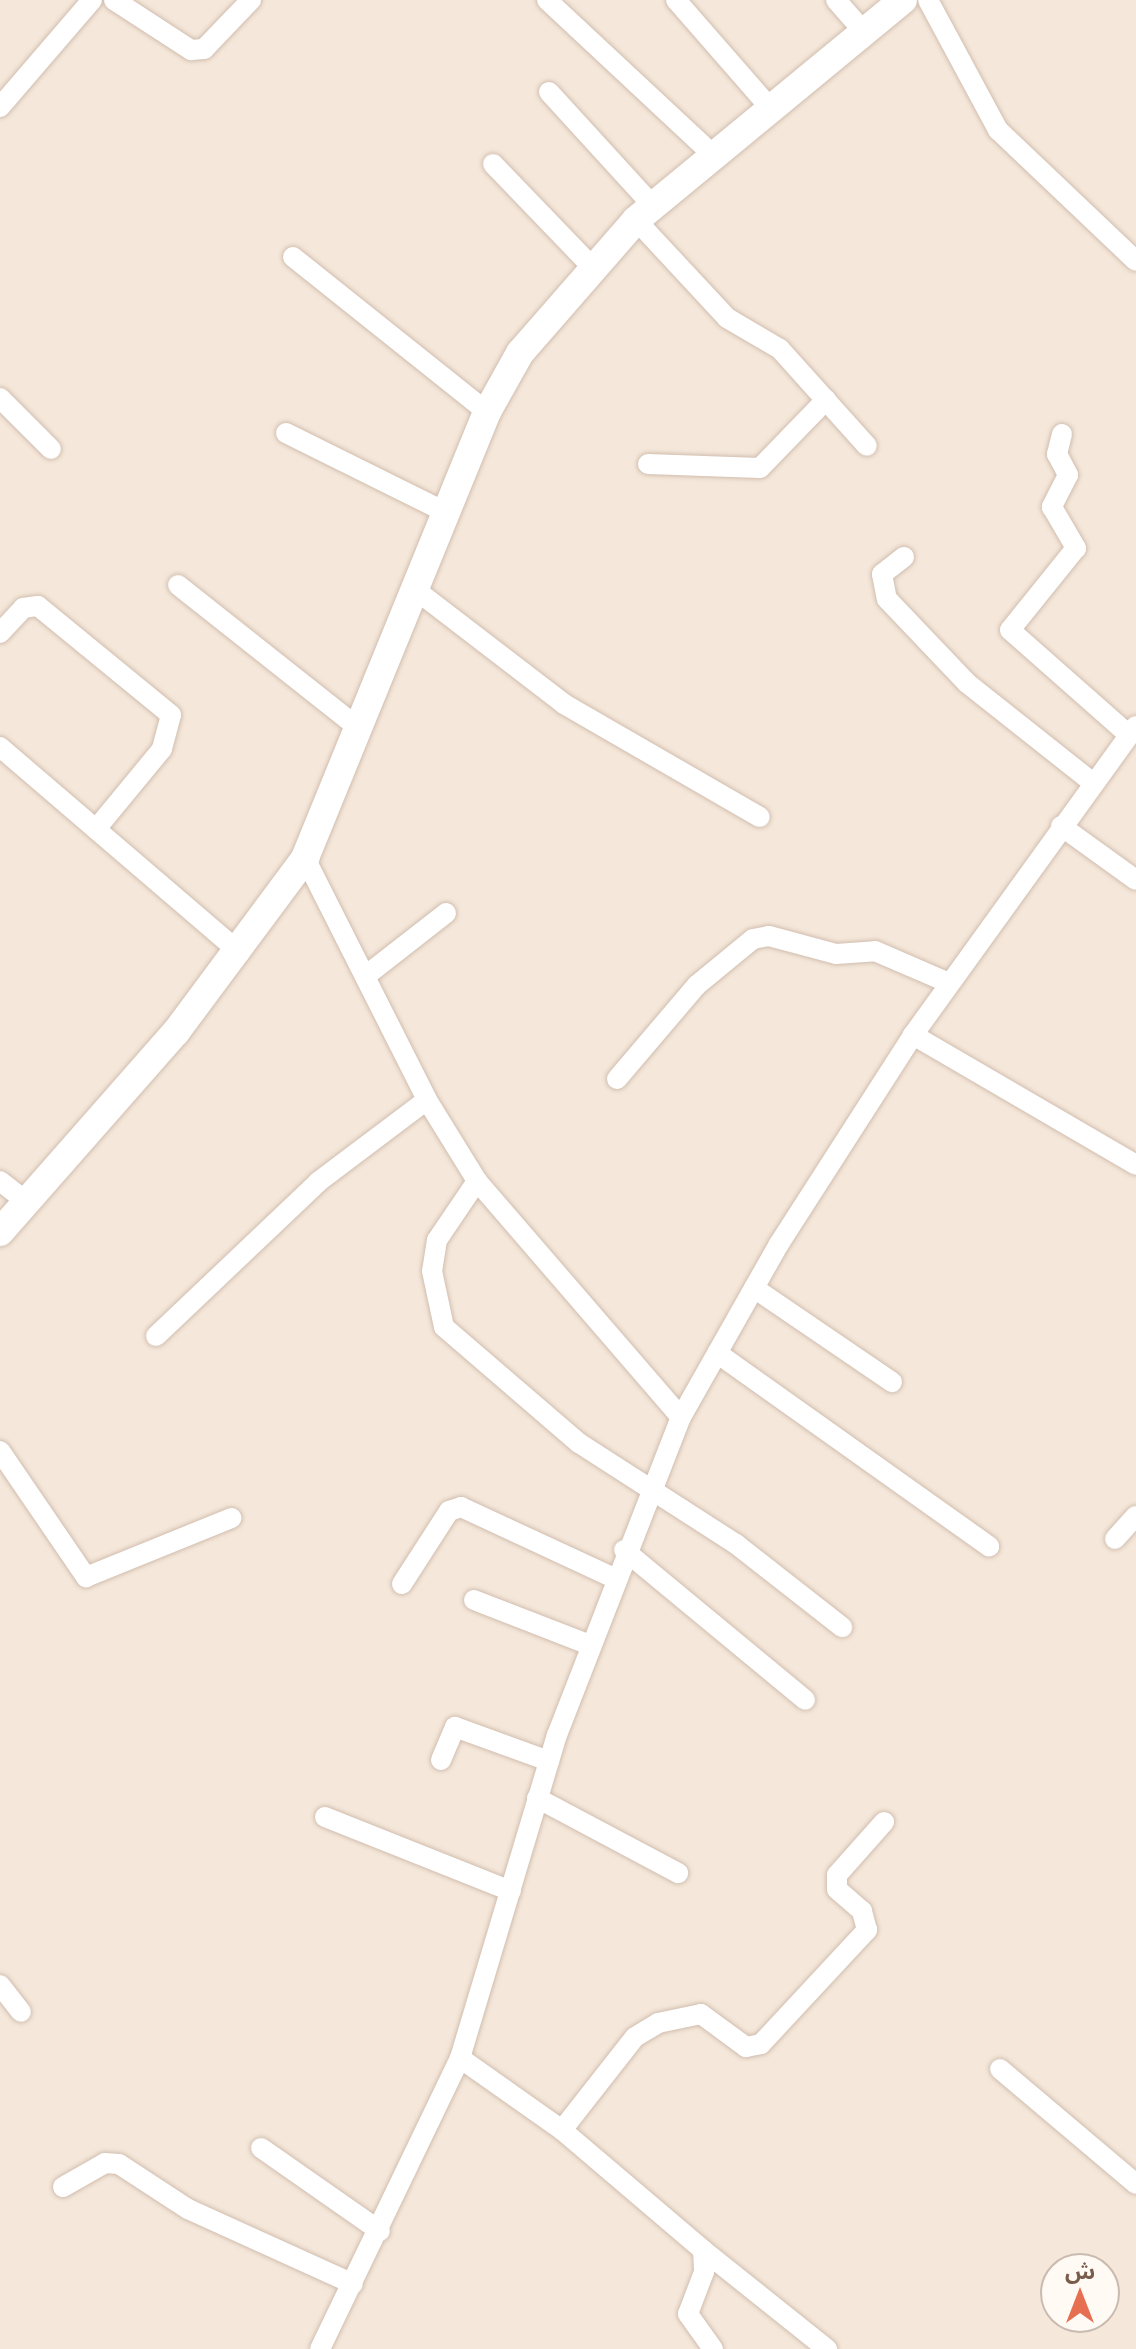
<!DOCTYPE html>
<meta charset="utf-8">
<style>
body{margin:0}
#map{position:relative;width:1136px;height:2349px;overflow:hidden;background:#fdf6ec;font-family:Ubuntu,"Noto Sans Arabic",sans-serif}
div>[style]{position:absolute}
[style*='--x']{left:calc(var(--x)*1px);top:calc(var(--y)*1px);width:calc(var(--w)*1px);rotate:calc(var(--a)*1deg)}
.residential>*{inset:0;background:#f5e8da}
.roads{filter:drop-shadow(0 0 2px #d1beb0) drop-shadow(0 0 2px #d1beb0)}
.street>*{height:20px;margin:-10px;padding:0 10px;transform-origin:10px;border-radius:10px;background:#fff}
.secondary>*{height:28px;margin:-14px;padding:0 14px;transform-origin:14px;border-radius:14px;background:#fff}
span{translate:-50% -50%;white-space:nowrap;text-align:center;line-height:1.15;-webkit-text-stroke:6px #fffaf3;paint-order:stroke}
.north{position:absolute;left:1040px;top:2253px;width:80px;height:80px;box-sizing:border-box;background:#fffaf3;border:2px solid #cabbb1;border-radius:50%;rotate:0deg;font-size:22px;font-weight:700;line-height:32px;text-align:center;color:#7a5c4d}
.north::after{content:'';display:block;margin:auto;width:28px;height:36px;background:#e76f51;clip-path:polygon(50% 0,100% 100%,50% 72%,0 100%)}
</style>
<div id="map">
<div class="residential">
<div style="clip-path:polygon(evenodd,0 0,1136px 0,1136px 2349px,0 2349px,0 0,1056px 2269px,1104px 2269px,1104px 2317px,1056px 2317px,1056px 2269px)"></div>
</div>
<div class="roads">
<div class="street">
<div style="--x:114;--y:0;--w:92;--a:33"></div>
<div style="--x:191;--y:50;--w:13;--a:-4"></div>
<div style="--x:204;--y:49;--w:68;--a:-46.2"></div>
<div style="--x:547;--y:0;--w:227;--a:43"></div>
<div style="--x:676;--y:0;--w:146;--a:48.9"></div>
<div style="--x:836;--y:0;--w:44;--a:48.7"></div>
<div style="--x:928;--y:0;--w:148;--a:61.7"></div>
<div style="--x:998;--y:130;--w:190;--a:43.5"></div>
<div style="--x:549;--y:92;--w:154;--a:47.6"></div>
<div style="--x:0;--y:107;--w:141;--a:-49.3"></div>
<div style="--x:493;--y:164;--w:141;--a:46.1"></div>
<div style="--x:636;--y:220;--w:134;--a:47.1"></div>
<div style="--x:727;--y:318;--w:61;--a:30.3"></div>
<div style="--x:780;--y:349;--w:130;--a:48.1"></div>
<div style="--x:293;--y:257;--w:248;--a:38.6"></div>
<div style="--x:0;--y:398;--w:72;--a:45"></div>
<div style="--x:286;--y:433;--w:180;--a:26.4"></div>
<div style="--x:1062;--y:434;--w:21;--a:104"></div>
<div style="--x:1057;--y:454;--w:24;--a:62"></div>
<div style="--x:1068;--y:475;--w:36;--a:117"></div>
<div style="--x:1052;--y:507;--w:48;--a:59.7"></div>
<div style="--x:1076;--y:548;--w:105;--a:128.8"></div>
<div style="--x:1010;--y:630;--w:159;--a:41.4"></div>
<div style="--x:648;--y:464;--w:112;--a:2"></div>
<div style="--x:760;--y:468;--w:95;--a:-45.9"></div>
<div style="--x:904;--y:557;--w:28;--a:142"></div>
<div style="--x:882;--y:574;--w:25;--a:79"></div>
<div style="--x:887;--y:599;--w:116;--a:46.4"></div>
<div style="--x:967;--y:683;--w:159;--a:38.4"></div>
<div style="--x:178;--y:585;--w:233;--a:38.4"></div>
<div style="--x:417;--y:591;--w:185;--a:37.5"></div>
<div style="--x:564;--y:704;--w:226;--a:30"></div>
<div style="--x:0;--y:633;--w:34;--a:-47"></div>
<div style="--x:23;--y:608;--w:15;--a:-8"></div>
<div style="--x:38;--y:606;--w:172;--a:39.3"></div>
<div style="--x:171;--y:715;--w:35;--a:105"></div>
<div style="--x:162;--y:749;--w:104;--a:129.5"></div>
<div style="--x:0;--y:747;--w:316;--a:40.6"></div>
<div style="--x:1061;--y:826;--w:92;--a:35.8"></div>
<div style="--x:305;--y:858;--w:271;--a:63.2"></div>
<div style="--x:427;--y:1100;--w:95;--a:58.3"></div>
<div style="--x:477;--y:1181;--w:312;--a:49.2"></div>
<div style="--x:368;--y:974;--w:99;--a:-38"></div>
<div style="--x:913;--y:1035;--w:258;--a:30.2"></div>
<div style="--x:617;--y:1079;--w:123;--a:-49.6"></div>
<div style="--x:697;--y:985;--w:72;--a:-39.4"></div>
<div style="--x:753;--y:939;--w:16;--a:-11"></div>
<div style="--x:769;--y:936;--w:69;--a:15"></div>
<div style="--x:836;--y:954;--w:39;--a:-4"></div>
<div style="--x:875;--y:951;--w:81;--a:23.4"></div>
<div style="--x:0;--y:1181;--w:34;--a:38"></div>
<div style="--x:477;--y:1181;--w:71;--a:124.1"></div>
<div style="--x:437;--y:1240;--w:31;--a:99"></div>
<div style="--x:432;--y:1271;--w:57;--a:77.9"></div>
<div style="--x:444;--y:1327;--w:178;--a:40.7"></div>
<div style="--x:579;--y:1443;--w:187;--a:32.8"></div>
<div style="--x:736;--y:1544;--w:135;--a:38.1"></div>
<div style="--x:754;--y:1288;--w:167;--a:34.3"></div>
<div style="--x:156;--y:1336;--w:224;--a:-43.5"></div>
<div style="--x:318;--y:1182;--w:136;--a:-37"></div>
<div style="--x:717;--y:1353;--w:334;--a:35.4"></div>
<div style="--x:0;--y:1451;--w:153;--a:55.7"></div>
<div style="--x:86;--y:1577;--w:157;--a:-22.1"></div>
<div style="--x:1115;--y:1539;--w:31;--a:-48"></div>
<div style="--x:624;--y:1550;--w:235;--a:39.6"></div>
<div style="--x:402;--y:1584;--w:87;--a:-57.2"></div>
<div style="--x:449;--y:1511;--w:13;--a:-18"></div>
<div style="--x:461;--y:1507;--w:169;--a:24.9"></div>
<div style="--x:474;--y:1600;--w:124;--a:21.2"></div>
<div style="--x:441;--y:1760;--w:36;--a:-67"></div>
<div style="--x:455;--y:1727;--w:100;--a:19.9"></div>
<div style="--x:537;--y:1798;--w:160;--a:28"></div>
<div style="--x:325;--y:1817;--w:200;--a:21.7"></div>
<div style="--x:0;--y:1985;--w:34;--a:52"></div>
<div style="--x:460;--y:2058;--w:125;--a:35.2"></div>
<div style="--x:562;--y:2130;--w:185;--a:40.4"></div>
<div style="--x:703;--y:2250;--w:22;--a:87"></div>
<div style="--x:704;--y:2272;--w:45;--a:110.9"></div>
<div style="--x:688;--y:2314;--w:43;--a:54.5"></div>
<div style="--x:1000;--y:2069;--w:178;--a:40.2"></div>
<div style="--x:562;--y:2130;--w:118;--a:-51.9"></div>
<div style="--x:635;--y:2037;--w:27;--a:-31"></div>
<div style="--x:658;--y:2023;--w:44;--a:-11.8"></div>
<div style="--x:701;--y:2014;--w:56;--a:36.3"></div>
<div style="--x:746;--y:2047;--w:15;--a:-11"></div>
<div style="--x:761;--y:2044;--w:156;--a:-47.1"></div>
<div style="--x:867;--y:1930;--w:20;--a:-105"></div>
<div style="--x:862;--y:1911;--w:33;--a:-139"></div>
<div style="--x:837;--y:1889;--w:14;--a:-90"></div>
<div style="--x:837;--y:1875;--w:71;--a:-48.4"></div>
<div style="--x:261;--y:2148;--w:145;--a:34.9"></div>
<div style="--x:63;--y:2187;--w:48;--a:-29.7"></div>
<div style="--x:105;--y:2163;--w:14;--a:4"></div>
<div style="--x:119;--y:2164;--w:82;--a:33.1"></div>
<div style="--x:188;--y:2209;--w:181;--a:24.4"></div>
<div style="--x:703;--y:2250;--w:159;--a:38.6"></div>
<div style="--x:320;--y:2349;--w:323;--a:-64.3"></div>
<div style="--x:460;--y:2058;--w:337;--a:-73.3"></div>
<div style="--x:557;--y:1735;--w:341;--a:-68.7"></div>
<div style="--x:681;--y:1417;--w:199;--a:-60.5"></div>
<div style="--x:779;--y:1244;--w:248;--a:-57.3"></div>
<div style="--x:913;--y:1035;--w:381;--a:-54.2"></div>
</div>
<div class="secondary">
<div style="--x:0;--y:1232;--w:266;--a:-48.7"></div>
<div style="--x:176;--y:1032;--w:217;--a:-53.4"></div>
<div style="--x:305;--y:858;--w:482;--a:-67.8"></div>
<div style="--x:487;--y:412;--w:68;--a:-60.8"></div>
<div style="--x:520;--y:353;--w:176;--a:-48.9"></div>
<div style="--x:636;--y:220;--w:346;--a:-39.5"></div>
</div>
</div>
<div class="north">ش</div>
</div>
